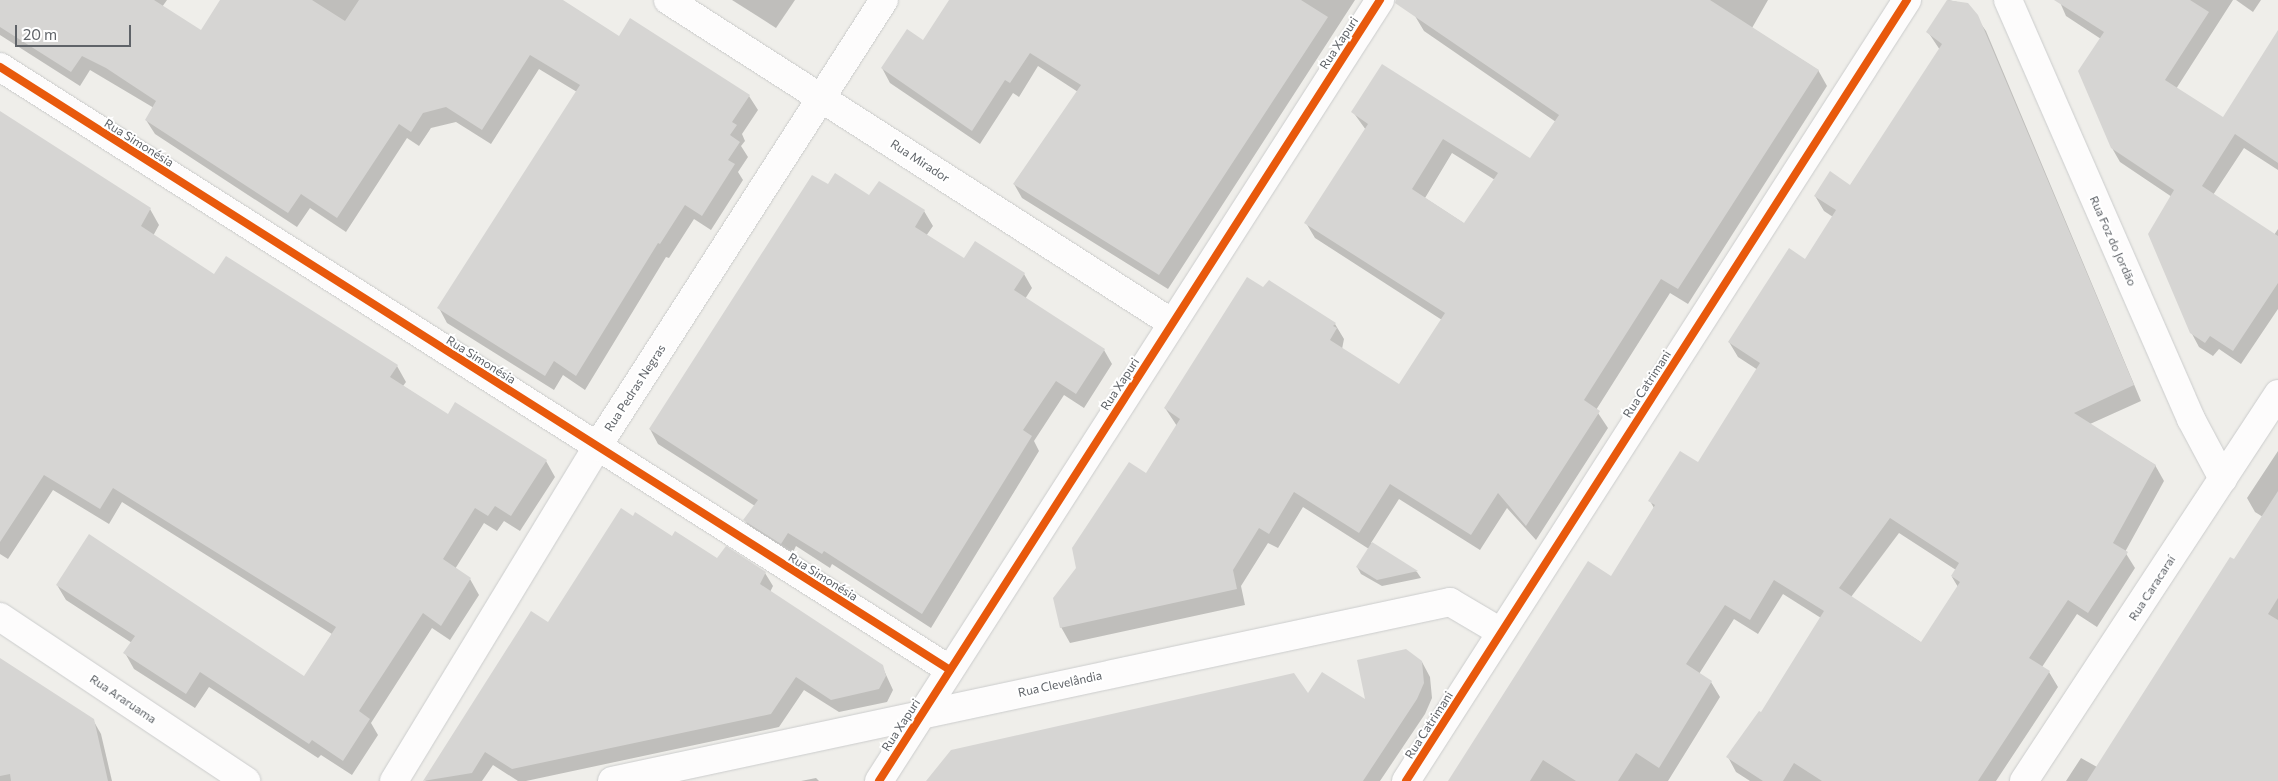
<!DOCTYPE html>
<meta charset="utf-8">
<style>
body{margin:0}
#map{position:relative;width:2278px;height:781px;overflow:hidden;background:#efeeea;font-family:Commissioner,sans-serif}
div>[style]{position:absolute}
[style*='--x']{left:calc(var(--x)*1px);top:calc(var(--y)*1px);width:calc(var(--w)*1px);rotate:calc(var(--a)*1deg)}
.shadow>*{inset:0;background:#0003}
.building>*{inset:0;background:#d6d5d3}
.roads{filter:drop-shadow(0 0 1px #cbcccc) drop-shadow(0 0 1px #cbcccc)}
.minor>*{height:28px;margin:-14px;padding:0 14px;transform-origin:14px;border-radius:14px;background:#fdfcfc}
.cycleway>*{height:8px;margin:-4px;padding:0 4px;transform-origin:4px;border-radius:4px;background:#e8590c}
span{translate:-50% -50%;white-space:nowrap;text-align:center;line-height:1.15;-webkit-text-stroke:4px #fff;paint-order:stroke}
.street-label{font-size:12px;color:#5f6368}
.scale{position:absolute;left:15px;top:25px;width:116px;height:22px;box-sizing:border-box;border:2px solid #5f6368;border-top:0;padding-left:6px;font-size:15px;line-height:18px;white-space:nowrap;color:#5f6368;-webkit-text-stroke:4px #fff;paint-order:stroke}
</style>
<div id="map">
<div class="shadow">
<div style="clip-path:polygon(0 0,167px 0,162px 7px,201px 32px,222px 0,561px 0,619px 38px,749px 96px,758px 110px,742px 134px,745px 141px,741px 146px,748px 157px,738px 172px,743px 180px,711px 230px,694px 219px,669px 258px,666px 257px,585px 390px,563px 375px,554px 390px,447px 323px,439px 308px,577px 92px,539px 69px,491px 144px,456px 122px,431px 128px,419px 146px,407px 138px,346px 232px,310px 208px,297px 227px,155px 134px,146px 120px,154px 108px,90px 70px,80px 86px,0 35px)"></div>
<div style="clip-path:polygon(732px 0,795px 0,776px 28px)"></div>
<div style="clip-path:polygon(950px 0,1355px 0,1168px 289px,1022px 198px,1014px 184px,1078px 92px,1038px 66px,1019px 97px,1013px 93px,980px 144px,890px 83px,882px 68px,924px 41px)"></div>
<div style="clip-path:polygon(evenodd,1425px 0,1768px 0,1752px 28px,1818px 70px,1827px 86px,1688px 304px,1670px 293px,1596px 410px,1608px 428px,1536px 540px,1507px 508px,1480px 550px,1399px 499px,1371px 543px,1417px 572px,1421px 578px,1382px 586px,1361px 574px,1357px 567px,1369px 549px,1303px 507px,1278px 548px,1268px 543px,1241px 586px,1245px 605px,1070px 643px,1061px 627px,1177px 426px,1165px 408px,1335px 324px,1344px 339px,1342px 349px,1399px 386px,1442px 320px,1315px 238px,1306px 223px,1366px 130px,1353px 112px,1531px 160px,1556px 122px,1424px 31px,1415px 16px,1425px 0,1452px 153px,1495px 180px,1465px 224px,1425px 198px,1452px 153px)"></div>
<div style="clip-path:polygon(evenodd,1948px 0,1967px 4px,1986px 31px,2141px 401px,2090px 424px,2155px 465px,2164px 481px,2125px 552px,2135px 568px,2097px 627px,2077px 614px,2042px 667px,2049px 672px,2058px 687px,1996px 781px,1750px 781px,1736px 772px,1728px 757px,1761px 714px,1821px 618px,1783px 594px,1758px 634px,1734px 619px,1699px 674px,1711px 682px,1720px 697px,1668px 781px,1450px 781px,1611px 578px,1654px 508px,1650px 501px,1698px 464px,1758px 370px,1738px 357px,1729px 342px,1805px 260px,1833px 217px,1824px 211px,1815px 196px,1850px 186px,1940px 50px,1928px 32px,1948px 0,1899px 533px,1956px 570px,1952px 577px,1958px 587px,1922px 643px,1851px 597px,1899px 533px)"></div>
<div style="clip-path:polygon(2059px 0,2233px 0,2176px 89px,2223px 119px,2278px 69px,2278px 170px,2244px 148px,2213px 195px,2274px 235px,2278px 229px,2278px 309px,2241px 364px,2219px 349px,2213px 356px,2199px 347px,2191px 332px,2172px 197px,2120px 162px,2112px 148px,2101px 39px,2066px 16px)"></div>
<div style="clip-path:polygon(2236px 0,2261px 0,2253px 12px)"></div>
<div style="clip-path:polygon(0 112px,150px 209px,159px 225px,153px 236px,214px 276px,397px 366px,406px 382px,403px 386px,448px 415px,546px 461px,555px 477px,520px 531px,504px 521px,497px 531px,484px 523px,455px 569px,470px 579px,479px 595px,450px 640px,432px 628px,371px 723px,378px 735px,352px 775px,321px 755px,318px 758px,209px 687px,195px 708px,134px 669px,125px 653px,132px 643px,66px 600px,57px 585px,304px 678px,332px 634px,122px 502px,109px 524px,53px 490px,8px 559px,0 554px)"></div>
<div style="clip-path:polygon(879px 182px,924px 211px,933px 226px,926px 236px,964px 260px,1024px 274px,1032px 288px,1025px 299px,1104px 350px,1112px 364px,1084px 408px,1064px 395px,1034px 441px,1039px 451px,931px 628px,832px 564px,830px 568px,796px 546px,790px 558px,753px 535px,745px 520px,755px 506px,658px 444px,650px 429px,828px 186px,870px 197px)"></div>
<div style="clip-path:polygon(2278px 451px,2278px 781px,2066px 781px,2081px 758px,2097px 767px,2263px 517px,2255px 512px,2247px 498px)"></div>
<div style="clip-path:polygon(634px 518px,718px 559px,765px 573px,773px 586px,770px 592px,882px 666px,893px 690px,887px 702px,839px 712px,804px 690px,779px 727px,526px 781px,518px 781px,493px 765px,482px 781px,425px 781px,531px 613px,549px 624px)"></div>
<div style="clip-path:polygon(0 660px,93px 720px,101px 734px,112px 781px,0 781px)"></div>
<div style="clip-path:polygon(1422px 662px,1430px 677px,1432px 698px,1425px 714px,1380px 781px,942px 781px,1308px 695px,1367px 702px)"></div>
<div style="clip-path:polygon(816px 778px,819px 781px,801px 781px)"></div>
</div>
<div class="building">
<div style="clip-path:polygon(0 0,154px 0,201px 30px,220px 0,312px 0,345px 21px,359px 0,563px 0,619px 36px,630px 18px,750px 95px,732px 122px,737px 125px,730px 135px,740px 142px,728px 160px,735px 164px,702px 216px,685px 205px,660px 244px,658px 243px,576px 376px,554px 361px,545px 376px,437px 308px,580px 85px,530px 55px,482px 130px,446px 107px,423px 113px,411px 132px,399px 124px,337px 218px,301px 194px,288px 213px,145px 120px,156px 101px,106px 68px,82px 56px,71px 72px,0 27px)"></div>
<div style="clip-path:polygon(949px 0,1301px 0,1328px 17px,1159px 275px,1013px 184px,1081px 85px,1030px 53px,1010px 83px,1005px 80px,972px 131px,881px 68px,907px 29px,923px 40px)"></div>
<div style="clip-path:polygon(evenodd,1396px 0,1710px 0,1819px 70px,1678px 289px,1661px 279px,1584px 400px,1600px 411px,1526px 526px,1498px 493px,1471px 535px,1390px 484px,1359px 533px,1294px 492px,1269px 534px,1259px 528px,1233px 570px,1237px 589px,1060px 628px,1053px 598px,1076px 568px,1072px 548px,1129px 462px,1146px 473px,1180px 419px,1164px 408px,1247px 277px,1263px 287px,1269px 280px,1336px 323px,1333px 326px,1337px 328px,1330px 340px,1399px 384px,1445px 313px,1304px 223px,1368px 124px,1351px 112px,1382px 64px,1530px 158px,1559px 115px,1395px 3px,1396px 0,1443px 139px,1498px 173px,1464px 223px,1412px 189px,1443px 139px)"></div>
<div style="clip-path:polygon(evenodd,1947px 0,1968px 3px,1978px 15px,2134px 385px,2074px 413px,2156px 465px,2113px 543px,2128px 552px,2088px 613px,2068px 600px,2029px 658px,2050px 671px,1978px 781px,1822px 781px,1794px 763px,1783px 781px,1763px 781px,1726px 757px,1759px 711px,1761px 712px,1824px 611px,1774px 580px,1750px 620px,1725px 605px,1686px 664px,1712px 681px,1659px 768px,1636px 753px,1618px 781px,1576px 781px,1543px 760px,1530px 781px,1448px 781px,1588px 561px,1611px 576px,1655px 505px,1648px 501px,1680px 451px,1698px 462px,1760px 363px,1728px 342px,1789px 248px,1805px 259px,1836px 210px,1814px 196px,1830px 171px,1850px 185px,1942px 44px,1926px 32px,1947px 0,1890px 518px,1959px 563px,1951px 576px,1960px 582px,1921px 642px,1839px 588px,1890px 518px)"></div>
<div style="clip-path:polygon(2054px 0,2190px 0,2209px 12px,2165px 80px,2223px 117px,2278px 30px,2278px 163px,2235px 134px,2202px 186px,2278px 236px,2278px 283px,2233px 351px,2210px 336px,2205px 343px,2190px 333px,2148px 234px,2174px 190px,2111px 148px,2078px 71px,2104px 32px)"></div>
<div style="clip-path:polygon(0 111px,151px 208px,141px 226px,214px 274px,226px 256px,398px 365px,390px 377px,448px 414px,455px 402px,547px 460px,511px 516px,495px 506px,488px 516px,475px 508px,443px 559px,471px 578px,441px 626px,423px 613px,359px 711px,370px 719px,343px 761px,312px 740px,309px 744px,200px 672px,186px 694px,123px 653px,135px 636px,56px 585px,89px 534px,304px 676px,336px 627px,113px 488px,100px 509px,44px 475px,0 542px)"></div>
<div style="clip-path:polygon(835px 173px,869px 195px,879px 181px,925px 210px,915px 227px,964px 258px,975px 241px,1025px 273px,1014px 290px,1105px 349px,1076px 394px,1056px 381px,1023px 430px,1032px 436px,922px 614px,824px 551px,822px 554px,788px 533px,781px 544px,743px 520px,758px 500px,649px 429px,812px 175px,828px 184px)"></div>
<div style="clip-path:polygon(2278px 491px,2278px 598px,2268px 614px,2278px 620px,2278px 781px,2087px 781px,2230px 557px,2234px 559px)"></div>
<div style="clip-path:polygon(621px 508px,633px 516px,635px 512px,672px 536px,675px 531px,717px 558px,726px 546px,766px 572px,760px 584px,883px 665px,886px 676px,879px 689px,831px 700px,796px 677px,771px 714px,512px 769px,485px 752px,472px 773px,423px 781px,531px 611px,548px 622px)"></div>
<div style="clip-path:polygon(1372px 542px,1418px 571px,1377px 580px,1356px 567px)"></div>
<div style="clip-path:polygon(1406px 649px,1422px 661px,1424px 683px,1417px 699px,1363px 781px,926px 781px,951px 750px,1294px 673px,1308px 693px,1322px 672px,1365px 699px,1357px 660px)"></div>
<div style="clip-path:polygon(0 658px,94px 719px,108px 781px,11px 781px,10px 774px,0 776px)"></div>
</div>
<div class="roads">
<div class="minor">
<div style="--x:668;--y:0;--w:599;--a:32.65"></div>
<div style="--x:2008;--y:0;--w:457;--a:66.4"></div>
<div style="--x:2191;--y:419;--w:68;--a:61.9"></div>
<div style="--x:0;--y:67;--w:1125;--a:32.4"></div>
<div style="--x:0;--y:617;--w:296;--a:33.7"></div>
<div style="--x:394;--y:781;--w:391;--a:-58.7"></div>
<div style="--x:597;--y:447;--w:531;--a:-57.3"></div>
<div style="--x:612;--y:781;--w:857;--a:-12.06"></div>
<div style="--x:1450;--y:602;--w:59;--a:30.5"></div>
<div style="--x:879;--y:781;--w:928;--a:-57.32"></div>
<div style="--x:1406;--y:781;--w:928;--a:-57.32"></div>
<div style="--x:2024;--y:781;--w:463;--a:-56.7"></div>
</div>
</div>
<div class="cycleway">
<div style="--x:0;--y:67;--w:1125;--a:32.4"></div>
<div style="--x:879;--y:781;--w:928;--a:-57.32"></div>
<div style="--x:1406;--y:781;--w:928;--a:-57.32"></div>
</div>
<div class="street-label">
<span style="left:1339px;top:43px;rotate:-57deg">Rua Xapuri</span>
<span style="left:139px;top:143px;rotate:32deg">Rua Simonésia</span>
<span style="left:920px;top:161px;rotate:33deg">Rua Mirador</span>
<span style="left:2113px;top:241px;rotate:66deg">Rua Foz do Jordão</span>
<span style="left:481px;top:360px;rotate:32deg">Rua Simonésia</span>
<span style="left:1120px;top:384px;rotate:-57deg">Rua Xapuri</span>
<span style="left:1647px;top:384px;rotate:-57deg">Rua Catrimani</span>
<span style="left:635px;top:388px;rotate:-57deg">Rua Pedras Negras</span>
<span style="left:823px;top:577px;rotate:32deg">Rua Simonésia</span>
<span style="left:2152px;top:588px;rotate:-57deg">Rua Caracaraí</span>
<span style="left:1060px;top:684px;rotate:-12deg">Rua Clevelândia</span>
<span style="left:123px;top:699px;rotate:34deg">Rua Araruama</span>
<span style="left:901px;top:725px;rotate:-57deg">Rua Xapuri</span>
<span style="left:1429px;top:725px;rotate:-57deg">Rua Catrimani</span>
</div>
<div class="scale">20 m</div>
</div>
